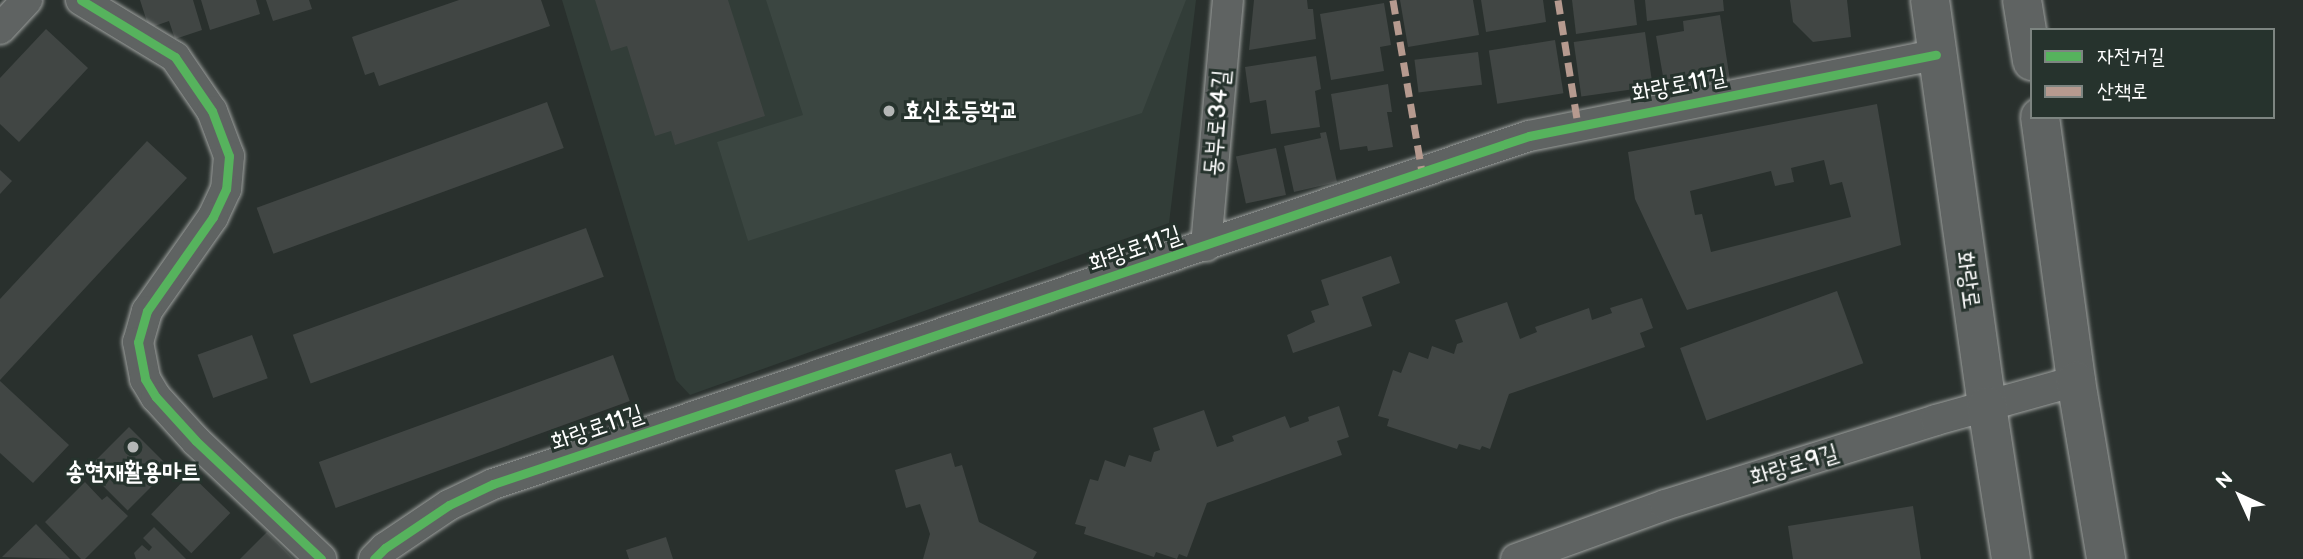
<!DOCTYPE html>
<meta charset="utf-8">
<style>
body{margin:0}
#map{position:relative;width:2303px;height:559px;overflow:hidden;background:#29302d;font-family:"Balsamiq Sans","Poor Story",sans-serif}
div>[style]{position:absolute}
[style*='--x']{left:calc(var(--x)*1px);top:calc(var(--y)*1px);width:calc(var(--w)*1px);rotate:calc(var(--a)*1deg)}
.built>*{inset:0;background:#323d38}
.green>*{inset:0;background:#3b4641}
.building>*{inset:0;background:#414644;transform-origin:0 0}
.roads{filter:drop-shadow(0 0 2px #9fa2a0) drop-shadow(0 0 2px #9fa2a0)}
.street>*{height:30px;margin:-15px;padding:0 15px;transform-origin:15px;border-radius:15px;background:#5f6362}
.secondary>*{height:38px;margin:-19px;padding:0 19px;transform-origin:19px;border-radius:19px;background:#5f6362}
.quiet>*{height:7px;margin-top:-3.5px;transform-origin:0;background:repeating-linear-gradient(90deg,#b69a8f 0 14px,transparent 0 21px)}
.cycleway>*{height:9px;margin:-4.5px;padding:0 4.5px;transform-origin:4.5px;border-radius:4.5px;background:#56b35d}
.dots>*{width:19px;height:19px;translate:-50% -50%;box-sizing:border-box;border:4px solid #26332d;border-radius:50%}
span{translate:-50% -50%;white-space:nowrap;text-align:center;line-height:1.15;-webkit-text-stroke:6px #26332d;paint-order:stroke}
.street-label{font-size:24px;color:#fff}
.poi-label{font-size:24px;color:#fff;font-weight:700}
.left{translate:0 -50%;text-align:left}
.legend{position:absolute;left:2030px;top:28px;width:245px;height:91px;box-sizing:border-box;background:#26332d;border:2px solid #7d8581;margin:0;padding:9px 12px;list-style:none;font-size:21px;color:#fff}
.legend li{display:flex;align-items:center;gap:14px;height:35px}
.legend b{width:35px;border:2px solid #7d8581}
.north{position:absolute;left:2205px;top:461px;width:70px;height:70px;-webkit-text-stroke:5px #26332d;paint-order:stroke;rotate:315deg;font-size:19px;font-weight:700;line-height:28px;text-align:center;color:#fff}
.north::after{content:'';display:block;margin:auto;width:24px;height:32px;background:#fff;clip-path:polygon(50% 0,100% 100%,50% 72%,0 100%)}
</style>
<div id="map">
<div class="built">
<div style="clip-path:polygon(562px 0,1196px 0,1169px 223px,690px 395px,676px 380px)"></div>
</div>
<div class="green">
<div style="clip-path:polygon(766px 0,1186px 0,1142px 113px,748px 241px,717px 142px,803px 115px)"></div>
</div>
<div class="building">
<div style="clip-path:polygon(140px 0,193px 0,202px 30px,175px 39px,169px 21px,149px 28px)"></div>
<div style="clip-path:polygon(201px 0,256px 0,260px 14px,210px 30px)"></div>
<div style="clip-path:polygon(266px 0,309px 0,312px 9px,273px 21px)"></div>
<div style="clip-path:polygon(459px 0,541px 0,550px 26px,379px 86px,374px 72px,365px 75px,352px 37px)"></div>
<div style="clip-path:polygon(595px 0,728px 0,765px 116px,675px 145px,671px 131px,655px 136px,627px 46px,611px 51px)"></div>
<div style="clip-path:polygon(1254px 0,1307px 0,1308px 9px,1313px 9px,1316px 39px,1249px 50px)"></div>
<div style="clip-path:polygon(1400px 0,1473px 0,1479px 35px,1408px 47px)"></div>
<div style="clip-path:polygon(1481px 0,1543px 0,1546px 22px,1486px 32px)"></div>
<div style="clip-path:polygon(1572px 0,1634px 0,1637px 25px,1576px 34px)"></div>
<div style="clip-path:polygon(1645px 0,1723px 0,1724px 11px,1647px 21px)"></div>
<div style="clip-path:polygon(1790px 0,1847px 0,1851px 37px,1813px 42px,1793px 22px)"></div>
<div style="clip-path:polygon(1384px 3px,1391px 45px,1380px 47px,1384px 71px,1331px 80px,1320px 14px)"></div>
<div style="clip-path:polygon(1720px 15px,1730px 80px,1676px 88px,1674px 80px,1664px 82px,1656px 36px,1684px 31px,1683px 21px)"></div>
<div style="clip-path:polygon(46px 29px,88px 68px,19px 142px,0 124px,0 78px)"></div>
<div style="left:1645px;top:32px;width:55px;height:72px;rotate:82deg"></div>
<div style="left:1555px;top:40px;width:54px;height:67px;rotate:81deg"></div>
<div style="left:1478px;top:52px;width:33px;height:64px;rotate:83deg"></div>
<div style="clip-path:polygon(1316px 56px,1321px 89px,1315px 91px,1320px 127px,1271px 134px,1266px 100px,1250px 103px,1245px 67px)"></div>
<div style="clip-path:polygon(1388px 84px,1392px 112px,1387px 112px,1393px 147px,1368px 151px,1367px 146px,1340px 150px,1331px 94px)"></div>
<div style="left:547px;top:102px;width:49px;height:309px;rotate:70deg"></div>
<div style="clip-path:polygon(evenodd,1877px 104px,1901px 245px,1687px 310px,1635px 199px,1628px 152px,1877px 104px,1824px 160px,1830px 185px,1842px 182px,1851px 217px,1711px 252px,1702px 214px,1695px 215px,1690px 191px,1771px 171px,1775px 186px,1794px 182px,1791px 168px,1824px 160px)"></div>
<div style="clip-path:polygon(1326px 132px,1337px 182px,1294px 192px,1284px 146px,1321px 138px,1320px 133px)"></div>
<div style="clip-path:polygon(147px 141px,187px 178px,0 380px,0 299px)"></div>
<div style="left:1276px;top:148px;width:48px;height:41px;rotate:78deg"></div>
<div style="clip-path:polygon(0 170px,12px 181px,0 194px)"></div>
<div style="left:586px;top:228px;width:52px;height:312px;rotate:70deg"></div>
<div style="clip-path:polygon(1391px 256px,1400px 283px,1362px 297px,1372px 326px,1293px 353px,1287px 335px,1315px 322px,1311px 311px,1329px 305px,1321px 280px)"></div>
<div style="left:1837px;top:291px;width:77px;height:167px;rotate:70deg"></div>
<div style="clip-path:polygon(1642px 298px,1653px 328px,1640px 333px,1645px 347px,1509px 394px,1490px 449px,1482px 446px,1480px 450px,1459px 444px,1457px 449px,1387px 426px,1389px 419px,1378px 416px,1393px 370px,1401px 373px,1409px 352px,1428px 359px,1432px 346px,1454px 354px,1457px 344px,1463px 342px,1455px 320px,1507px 302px,1520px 339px,1537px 332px,1535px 327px,1589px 308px,1592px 320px,1612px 313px,1610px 308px)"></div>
<div style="left:252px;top:335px;width:46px;height:58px;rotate:70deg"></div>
<div style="left:613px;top:355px;width:49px;height:313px;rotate:70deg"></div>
<div style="clip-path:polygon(0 381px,69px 445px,33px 483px,0 453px)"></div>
<div style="clip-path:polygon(1339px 406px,1349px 437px,1337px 441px,1342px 455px,1207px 503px,1187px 557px,1179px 554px,1177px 559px,1156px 552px,1154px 557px,1084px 534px,1086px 527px,1075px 524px,1090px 479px,1098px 481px,1105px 460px,1125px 467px,1129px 455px,1151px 462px,1154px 452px,1160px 450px,1153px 428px,1204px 410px,1217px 447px,1234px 441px,1232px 436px,1285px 416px,1290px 428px,1309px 421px,1308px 417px)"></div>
<div style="left:129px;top:427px;width:58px;height:60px;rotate:45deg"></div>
<div style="clip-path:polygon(951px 453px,955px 467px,962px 465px,979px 522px,1037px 552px,1033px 559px,923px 559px,930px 534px,920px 504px,906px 508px,895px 470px)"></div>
<div style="left:190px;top:474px;width:56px;height:56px;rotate:44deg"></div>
<div style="clip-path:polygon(85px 482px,102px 500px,107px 496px,128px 516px,85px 559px,81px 559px,45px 522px)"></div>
<div style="clip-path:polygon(1913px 506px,1921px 559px,1793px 559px,1788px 526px)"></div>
<div style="clip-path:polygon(36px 524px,70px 559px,2px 557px)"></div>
<div style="clip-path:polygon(154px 527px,186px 559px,136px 559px,134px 553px,142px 545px,149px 551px,152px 547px,143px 538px)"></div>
<div style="clip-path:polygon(267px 532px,294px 559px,240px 559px)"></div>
<div style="clip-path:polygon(666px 537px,673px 559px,629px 559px,626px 550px)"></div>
</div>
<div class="roads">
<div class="street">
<div style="--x:81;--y:0;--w:110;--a:31.2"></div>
<div style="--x:175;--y:57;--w:65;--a:55.6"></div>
<div style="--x:212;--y:111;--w:48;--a:69.3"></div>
<div style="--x:229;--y:156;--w:33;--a:95"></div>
<div style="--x:226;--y:189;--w:31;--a:115"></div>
<div style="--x:213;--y:217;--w:115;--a:125.1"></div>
<div style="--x:147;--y:311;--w:32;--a:106"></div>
<div style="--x:138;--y:342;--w:38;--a:79"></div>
<div style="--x:145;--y:379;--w:21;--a:59"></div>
<div style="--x:156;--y:397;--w:59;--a:47.7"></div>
<div style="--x:196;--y:441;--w:172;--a:43.3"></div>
<div style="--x:0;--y:29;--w:40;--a:-47"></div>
<div style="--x:1206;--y:246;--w:247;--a:-84.9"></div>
<div style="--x:374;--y:559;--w:16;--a:-45"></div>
<div style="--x:385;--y:548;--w:77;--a:-33.9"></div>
<div style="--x:449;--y:505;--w:49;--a:-25.5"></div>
<div style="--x:493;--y:484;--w:1093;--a:-18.57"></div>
<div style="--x:1529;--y:136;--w:415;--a:-11.3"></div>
<div style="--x:1516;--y:559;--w:158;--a:-19.9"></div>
<div style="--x:1665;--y:505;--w:284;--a:-17.4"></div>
<div style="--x:1936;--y:420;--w:145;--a:-15.6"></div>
</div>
<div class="secondary">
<div style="--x:1930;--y:0;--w:410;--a:82"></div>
<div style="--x:1987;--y:406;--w:155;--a:81.1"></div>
<div style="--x:2022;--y:0;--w:62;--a:80.7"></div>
<div style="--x:2040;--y:117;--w:266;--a:82.2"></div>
<div style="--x:2076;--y:381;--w:181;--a:80.4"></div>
</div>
</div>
<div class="quiet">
<div style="--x:1393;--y:0;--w:174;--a:80.4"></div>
<div style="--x:1558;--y:0;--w:127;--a:80.9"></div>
</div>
<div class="cycleway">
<div style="--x:81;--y:0;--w:110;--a:31.2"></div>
<div style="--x:175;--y:57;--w:65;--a:55.6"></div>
<div style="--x:212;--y:111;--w:48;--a:69.3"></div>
<div style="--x:229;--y:156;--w:33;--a:95"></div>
<div style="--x:226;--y:189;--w:31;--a:115"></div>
<div style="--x:213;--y:217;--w:115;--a:125.1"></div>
<div style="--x:147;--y:311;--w:32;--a:106"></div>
<div style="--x:138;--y:342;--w:38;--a:79"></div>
<div style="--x:145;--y:379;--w:21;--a:59"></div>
<div style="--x:156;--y:397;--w:59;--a:47.7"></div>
<div style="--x:196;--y:441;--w:172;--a:43.3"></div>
<div style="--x:374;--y:559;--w:16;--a:-45"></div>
<div style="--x:385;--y:548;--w:77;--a:-33.9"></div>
<div style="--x:449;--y:505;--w:49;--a:-25.5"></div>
<div style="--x:493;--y:484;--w:1093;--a:-18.57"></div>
<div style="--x:1529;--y:136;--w:415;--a:-11.3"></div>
</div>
<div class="dots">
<div style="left:889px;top:111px;background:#b4b7b6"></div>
<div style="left:133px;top:447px;background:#b4b7b6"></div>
</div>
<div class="street-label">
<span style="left:1679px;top:85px;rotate:-11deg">화랑로11길</span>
<span style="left:1217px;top:123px;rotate:-85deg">동부로34길</span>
<span style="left:1135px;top:249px;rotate:-19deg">화랑로11길</span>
<span style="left:1968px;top:280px;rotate:82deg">화랑로</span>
<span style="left:597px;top:428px;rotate:-19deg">화랑로11길</span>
<span style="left:1794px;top:465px;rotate:-17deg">화랑로9길</span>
</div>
<div class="poi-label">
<span class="left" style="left:903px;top:111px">효신초등학교</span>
<span style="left:133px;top:472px">송현재활용마트</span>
</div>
<ul class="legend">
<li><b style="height:9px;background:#56b35d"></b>자전거길</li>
<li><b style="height:9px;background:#b69a8f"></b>산책로</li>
</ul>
<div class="north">N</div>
</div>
